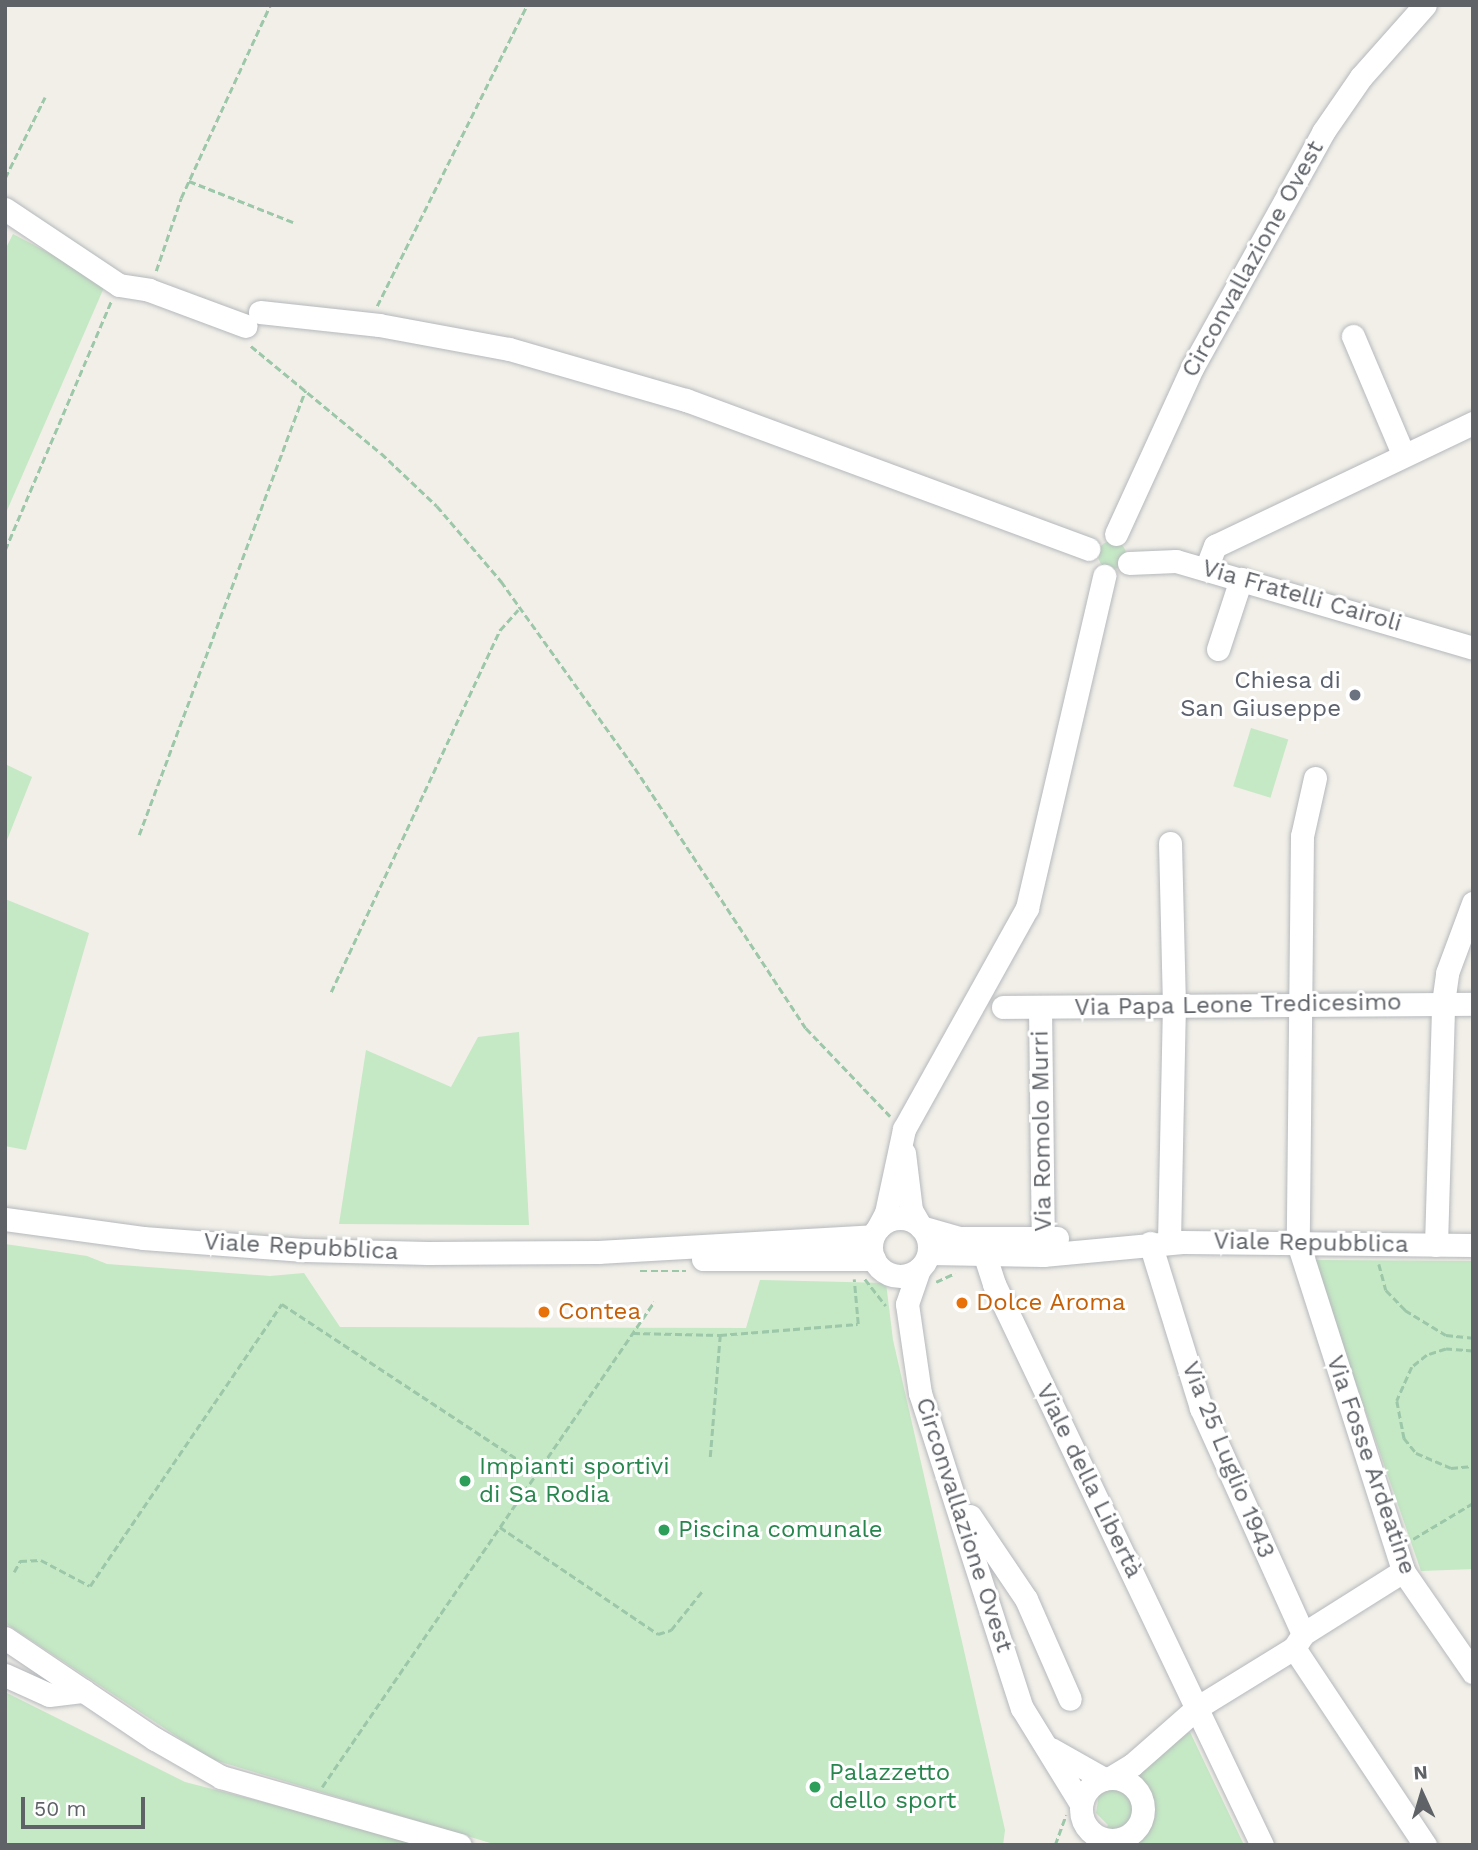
<!DOCTYPE html>
<meta charset="utf-8">
<style>
body{margin:0}
#map{position:relative;width:1478px;height:1850px;overflow:hidden;background:#f1efe8;font-family:"Work Sans",sans-serif}
div>[style]{position:absolute}
[style*='--x']{left:calc(var(--x)*1px);top:calc(var(--y)*1px);width:calc(var(--w)*1px);rotate:calc(var(--a)*1deg)}
.green>*{inset:0;background:#c5e8c5;transform-origin:0 0}
.round{border-radius:50%}
.path>*{height:2.5px;margin-top:-1.25px;transform-origin:0;background:repeating-linear-gradient(90deg,#9cc7a9 0 7px,transparent 0 10.5px)}
.roads{filter:drop-shadow(0 0 2px #b5b8bc) drop-shadow(0 0 2px #b5b8bc)}
.minor>*{height:23px;margin:-11.5px;padding:0 11.5px;transform-origin:11.5px;border-radius:11.5px;background:#fff}
.minor>.ring{margin:-11.5px;padding:0;box-sizing:content-box;background:none;border:23px solid #fff;border-radius:50%}
.dots>*{width:19px;height:19px;translate:-50% -50%;box-sizing:border-box;border:4px solid #fff;border-radius:50%}
span{translate:-50% -50%;white-space:nowrap;text-align:center;line-height:1.15;-webkit-text-stroke:6px #fff;paint-order:stroke}
.street-label{font-size:24px;color:#5f6368}
.worship-label{font-size:24px;color:#5b616d}
.right{translate:-100% -50%;text-align:right}
.food-label{font-size:24px;color:#c56008}
.left{translate:0 -50%;text-align:left}
.leisure-label{font-size:24px;color:#27864d}
.frame{position:absolute;inset:0;border:7px solid #5f6368;pointer-events:none}
.north{position:absolute;left:1387px;top:1759px;width:70px;height:70px;-webkit-text-stroke:5px #fff;paint-order:stroke;rotate:356deg;font-size:19px;font-weight:700;line-height:28px;text-align:center;color:#5f6368}
.north::after{content:'';display:block;margin:auto;width:24px;height:32px;background:#5f6368;clip-path:polygon(50% 0,100% 100%,50% 72%,0 100%)}
.scale{position:absolute;left:21px;top:1797px;width:124px;height:32px;box-sizing:border-box;border:4px solid #5f6368;border-top:0;padding-left:9px;font-size:21px;line-height:24px;white-space:nowrap;color:#5f6368;-webkit-text-stroke:5px #fff;paint-order:stroke}
</style>
<div id="map">
<div class="green">
<div style="clip-path:polygon(13px 234px,106px 283px,5px 515px,5px 250px)"></div>
<div class="round" style="left:1098px;top:541px;width:28px;height:28px"></div>
<div style="left:1251px;top:728px;width:39px;height:61px;rotate:17deg"></div>
<div style="clip-path:polygon(5px 764px,32px 777px,5px 845px)"></div>
<div style="clip-path:polygon(5px 899px,89px 933px,26px 1150px,5px 1146px)"></div>
<div style="clip-path:polygon(519px 1032px,529px 1225px,339px 1224px,366px 1050px,451px 1087px,478px 1037px)"></div>
<div style="clip-path:polygon(5px 1244px,87px 1256px,107px 1264px,270px 1276px,304px 1273px,340px 1327px,746px 1328px,760px 1280px,886px 1283px,893px 1340px,1005px 1830px,1003px 1845px,497px 1845px,211px 1759px,5px 1623px)"></div>
<div style="clip-path:polygon(1313px 1260px,1473px 1261px,1473px 1569px,1421px 1571px)"></div>
<div style="clip-path:polygon(5px 1692px,185px 1782px,429px 1845px,5px 1845px)"></div>
<div style="clip-path:polygon(1190px 1732px,1244px 1845px,1099px 1845px,1108px 1825px,1096px 1813px,1099px 1794px,1106px 1788px,1128px 1789px,1148px 1752px)"></div>
</div>
<div class="path">
<div style="--x:5;--y:178;--w:90;--a:-63.7"></div>
<div style="--x:189;--y:181;--w:112;--a:21.5"></div>
<div style="--x:156;--y:271;--w:77;--a:-71.1"></div>
<div style="--x:181;--y:198;--w:213;--a:-65.2"></div>
<div style="--x:377;--y:306;--w:336;--a:-63.5"></div>
<div style="--x:251;--y:346;--w:168;--a:39.5"></div>
<div style="--x:381;--y:453;--w:77;--a:43.4"></div>
<div style="--x:437;--y:506;--w:99;--a:49.5"></div>
<div style="--x:501;--y:581;--w:230;--a:54.4"></div>
<div style="--x:635;--y:768;--w:311;--a:56.7"></div>
<div style="--x:806;--y:1028;--w:122;--a:46.3"></div>
<div style="--x:5;--y:550;--w:270;--a:-66.9"></div>
<div style="--x:139;--y:835;--w:475;--a:-69.5"></div>
<div style="--x:331;--y:992;--w:400;--a:-65"></div>
<div style="--x:500;--y:630;--w:27;--a:-48"></div>
<div style="--x:1379;--y:1264;--w:27;--a:75"></div>
<div style="--x:1386;--y:1290;--w:28;--a:46"></div>
<div style="--x:1405;--y:1310;--w:48;--a:31.4"></div>
<div style="--x:1446;--y:1335;--w:27;--a:6"></div>
<div style="--x:640;--y:1271;--w:46;--a:0"></div>
<div style="--x:865;--y:1279;--w:34;--a:52"></div>
<div style="--x:936;--y:1282;--w:21;--a:-25"></div>
<div style="--x:633;--y:1333;--w:87;--a:1.3"></div>
<div style="--x:1473;--y:1351;--w:27;--a:-176"></div>
<div style="--x:1446;--y:1349;--w:20;--a:162"></div>
<div style="--x:1427;--y:1355;--w:19;--a:141"></div>
<div style="--x:1412;--y:1367;--w:37;--a:114"></div>
<div style="--x:1397;--y:1401;--w:38;--a:79"></div>
<div style="--x:1404;--y:1438;--w:19;--a:51"></div>
<div style="--x:1416;--y:1453;--w:38;--a:23"></div>
<div style="--x:1451;--y:1468;--w:22;--a:-5"></div>
<div style="--x:710;--y:1457;--w:122;--a:-85.3"></div>
<div style="--x:720;--y:1335;--w:138;--a:-4.6"></div>
<div style="--x:858;--y:1324;--w:45;--a:-95.1"></div>
<div style="--x:500;--y:1527;--w:191;--a:34.1"></div>
<div style="--x:658;--y:1634;--w:14;--a:-17"></div>
<div style="--x:671;--y:1630;--w:51;--a:-51.3"></div>
<div style="--x:1413;--y:1539;--w:70;--a:-31"></div>
<div style="--x:14;--y:1572;--w:13;--a:-61"></div>
<div style="--x:20;--y:1561;--w:21;--a:-3"></div>
<div style="--x:41;--y:1560;--w:55;--a:28"></div>
<div style="--x:90;--y:1586;--w:341;--a:-55.8"></div>
<div style="--x:282;--y:1304;--w:305;--a:33.4"></div>
<div style="--x:322;--y:1787;--w:588;--a:-55.61"></div>
<div style="--x:1055;--y:1845;--w:32;--a:-70"></div>
</div>
<div class="roads">
<div class="minor">
<div style="--x:5;--y:209;--w:137;--a:33.7"></div>
<div style="--x:119;--y:285;--w:30;--a:9"></div>
<div style="--x:149;--y:290;--w:103;--a:20.4"></div>
<div style="--x:260;--y:312;--w:120;--a:6.2"></div>
<div style="--x:379;--y:325;--w:132;--a:10.5"></div>
<div style="--x:509;--y:349;--w:184;--a:16.1"></div>
<div style="--x:686;--y:400;--w:429;--a:20.3"></div>
<div style="--x:1353;--y:336;--w:128;--a:67"></div>
<div style="--x:1116;--y:534;--w:185;--a:-65.4"></div>
<div style="--x:1193;--y:366;--w:268;--a:-60.9"></div>
<div style="--x:1323;--y:132;--w:67;--a:-55.4"></div>
<div style="--x:1361;--y:77;--w:96;--a:-48.4"></div>
<div style="--x:1129;--y:563;--w:47;--a:-2.4"></div>
<div style="--x:1176;--y:561;--w:309;--a:16.3"></div>
<div style="--x:1206;--y:569;--w:25;--a:-69"></div>
<div style="--x:1215;--y:546;--w:286;--a:-25.5"></div>
<div style="--x:1218;--y:649;--w:74;--a:-71.8"></div>
<div style="--x:1315;--y:778;--w:59;--a:102.6"></div>
<div style="--x:1302;--y:836;--w:407;--a:90.6"></div>
<div style="--x:1298;--y:1243;--w:344;--a:72.2"></div>
<div style="--x:1403;--y:1571;--w:123;--a:55.3"></div>
<div style="--x:1003;--y:1007;--w:470;--a:-0.4"></div>
<div style="--x:1040;--y:1007;--w:248;--a:89.3"></div>
<div style="--x:904;--y:1153;--w:57;--a:83"></div>
<div style="--x:911;--y:1210;--w:20;--a:60"></div>
<div class="ring" style="left:871px;top:1218px;width:35px;height:35px"></div>
<div style="--x:5;--y:1219;--w:139;--a:7.8"></div>
<div style="--x:143;--y:1238;--w:161;--a:4.3"></div>
<div style="--x:304;--y:1250;--w:124;--a:1.4"></div>
<div style="--x:428;--y:1253;--w:170;--a:-0.3"></div>
<div style="--x:598;--y:1252;--w:275;--a:-3.3"></div>
<div style="--x:921;--y:1227;--w:40;--a:16"></div>
<div style="--x:959;--y:1238;--w:98;--a:0"></div>
<div style="--x:878;--y:1228;--w:17;--a:-62"></div>
<div style="--x:886;--y:1213;--w:86;--a:-77.9"></div>
<div style="--x:904;--y:1129;--w:253;--a:-60.9"></div>
<div style="--x:1027;--y:908;--w:341;--a:-76.9"></div>
<div style="--x:1169;--y:1242;--w:236;--a:-88.8"></div>
<div style="--x:1174;--y:1006;--w:163;--a:-91.4"></div>
<div style="--x:1150;--y:1243;--w:173;--a:72.8"></div>
<div style="--x:1201;--y:1408;--w:248;--a:65.7"></div>
<div style="--x:1436;--y:1245;--w:242;--a:-88.3"></div>
<div style="--x:1443;--y:1003;--w:30;--a:-82"></div>
<div style="--x:1447;--y:973;--w:75;--a:-69.6"></div>
<div style="--x:929;--y:1253;--w:114;--a:1"></div>
<div style="--x:1043;--y:1255;--w:140;--a:-5.3"></div>
<div style="--x:1182;--y:1242;--w:291;--a:0.6"></div>
<div style="--x:984;--y:1253;--w:33;--a:72"></div>
<div style="--x:994;--y:1284;--w:622;--a:64.47"></div>
<div style="--x:703;--y:1259;--w:171;--a:0"></div>
<div style="--x:919;--y:1269;--w:37;--a:109"></div>
<div style="--x:907;--y:1304;--w:90;--a:81.7"></div>
<div style="--x:920;--y:1393;--w:331;--a:72.1"></div>
<div style="--x:1022;--y:1708;--w:113;--a:58.4"></div>
<div style="--x:970;--y:1516;--w:100;--a:56"></div>
<div style="--x:1026;--y:1599;--w:109;--a:66.3"></div>
<div style="--x:5;--y:1638;--w:181;--a:34"></div>
<div style="--x:155;--y:1739;--w:76;--a:29.9"></div>
<div style="--x:221;--y:1777;--w:248;--a:15.9"></div>
<div style="--x:1294;--y:1648;--w:237;--a:56.4"></div>
<div style="--x:5;--y:1675;--w:48;--a:24.4"></div>
<div style="--x:49;--y:1695;--w:35;--a:-7"></div>
<div style="--x:1051;--y:1749;--w:61;--a:29.5"></div>
<div class="ring" style="left:1081px;top:1778px;width:39px;height:39px"></div>
<div style="--x:1110;--y:1778;--w:26;--a:-31"></div>
<div style="--x:1132;--y:1765;--w:88;--a:-41.3"></div>
<div style="--x:1198;--y:1707;--w:113;--a:-31.6"></div>
<div style="--x:1294;--y:1648;--w:17;--a:-57"></div>
<div style="--x:1303;--y:1634;--w:118;--a:-32.2"></div>
</div>
</div>
<div class="dots">
<div style="left:1355px;top:695px;background:#6b7280"></div>
<div style="left:962px;top:1303px;background:#e8710a"></div>
<div style="left:544px;top:1312px;background:#e8710a"></div>
<div style="left:465px;top:1481px;background:#2e9e5b"></div>
<div style="left:664px;top:1530px;background:#2e9e5b"></div>
<div style="left:815px;top:1787px;background:#2e9e5b"></div>
</div>
<div class="street-label">
<span style="left:1253px;top:259px;rotate:-61deg">Circonvallazione Ovest</span>
<span style="left:1302px;top:596px;rotate:16deg">Via Fratelli Cairoli</span>
<span style="left:1238px;top:1005px;rotate:-1deg">Via Papa Leone Tredicesimo</span>
<span style="left:1042px;top:1131px;rotate:-91deg">Via Romolo Murri</span>
<span style="left:1311px;top:1243px;rotate:1deg">Viale Repubblica</span>
<span style="left:301px;top:1247px;rotate:3deg">Viale Repubblica</span>
<span style="left:1228px;top:1460px;rotate:68deg">Via 25 Luglio 1943</span>
<span style="left:1371px;top:1465px;rotate:71deg">Via Fosse Ardeatine</span>
<span style="left:1089px;top:1481px;rotate:64deg">Viale della Libertà</span>
<span style="left:964px;top:1525px;rotate:72deg">Circonvallazione Ovest</span>
</div>
<div class="worship-label">
<span class="right" style="left:1341px;top:695px">Chiesa di<br>San Giuseppe</span>
</div>
<div class="food-label">
<span class="left" style="left:976px;top:1303px">Dolce Aroma</span>
<span class="left" style="left:558px;top:1312px">Contea</span>
</div>
<div class="leisure-label">
<span class="left" style="left:479px;top:1481px">Impianti sportivi<br>di Sa Rodia</span>
<span class="left" style="left:678px;top:1530px">Piscina comunale</span>
<span class="left" style="left:829px;top:1787px">Palazzetto<br>dello sport</span>
</div>
<div class="frame"></div>
<div class="north">N</div>
<div class="scale">50 m</div>
</div>
